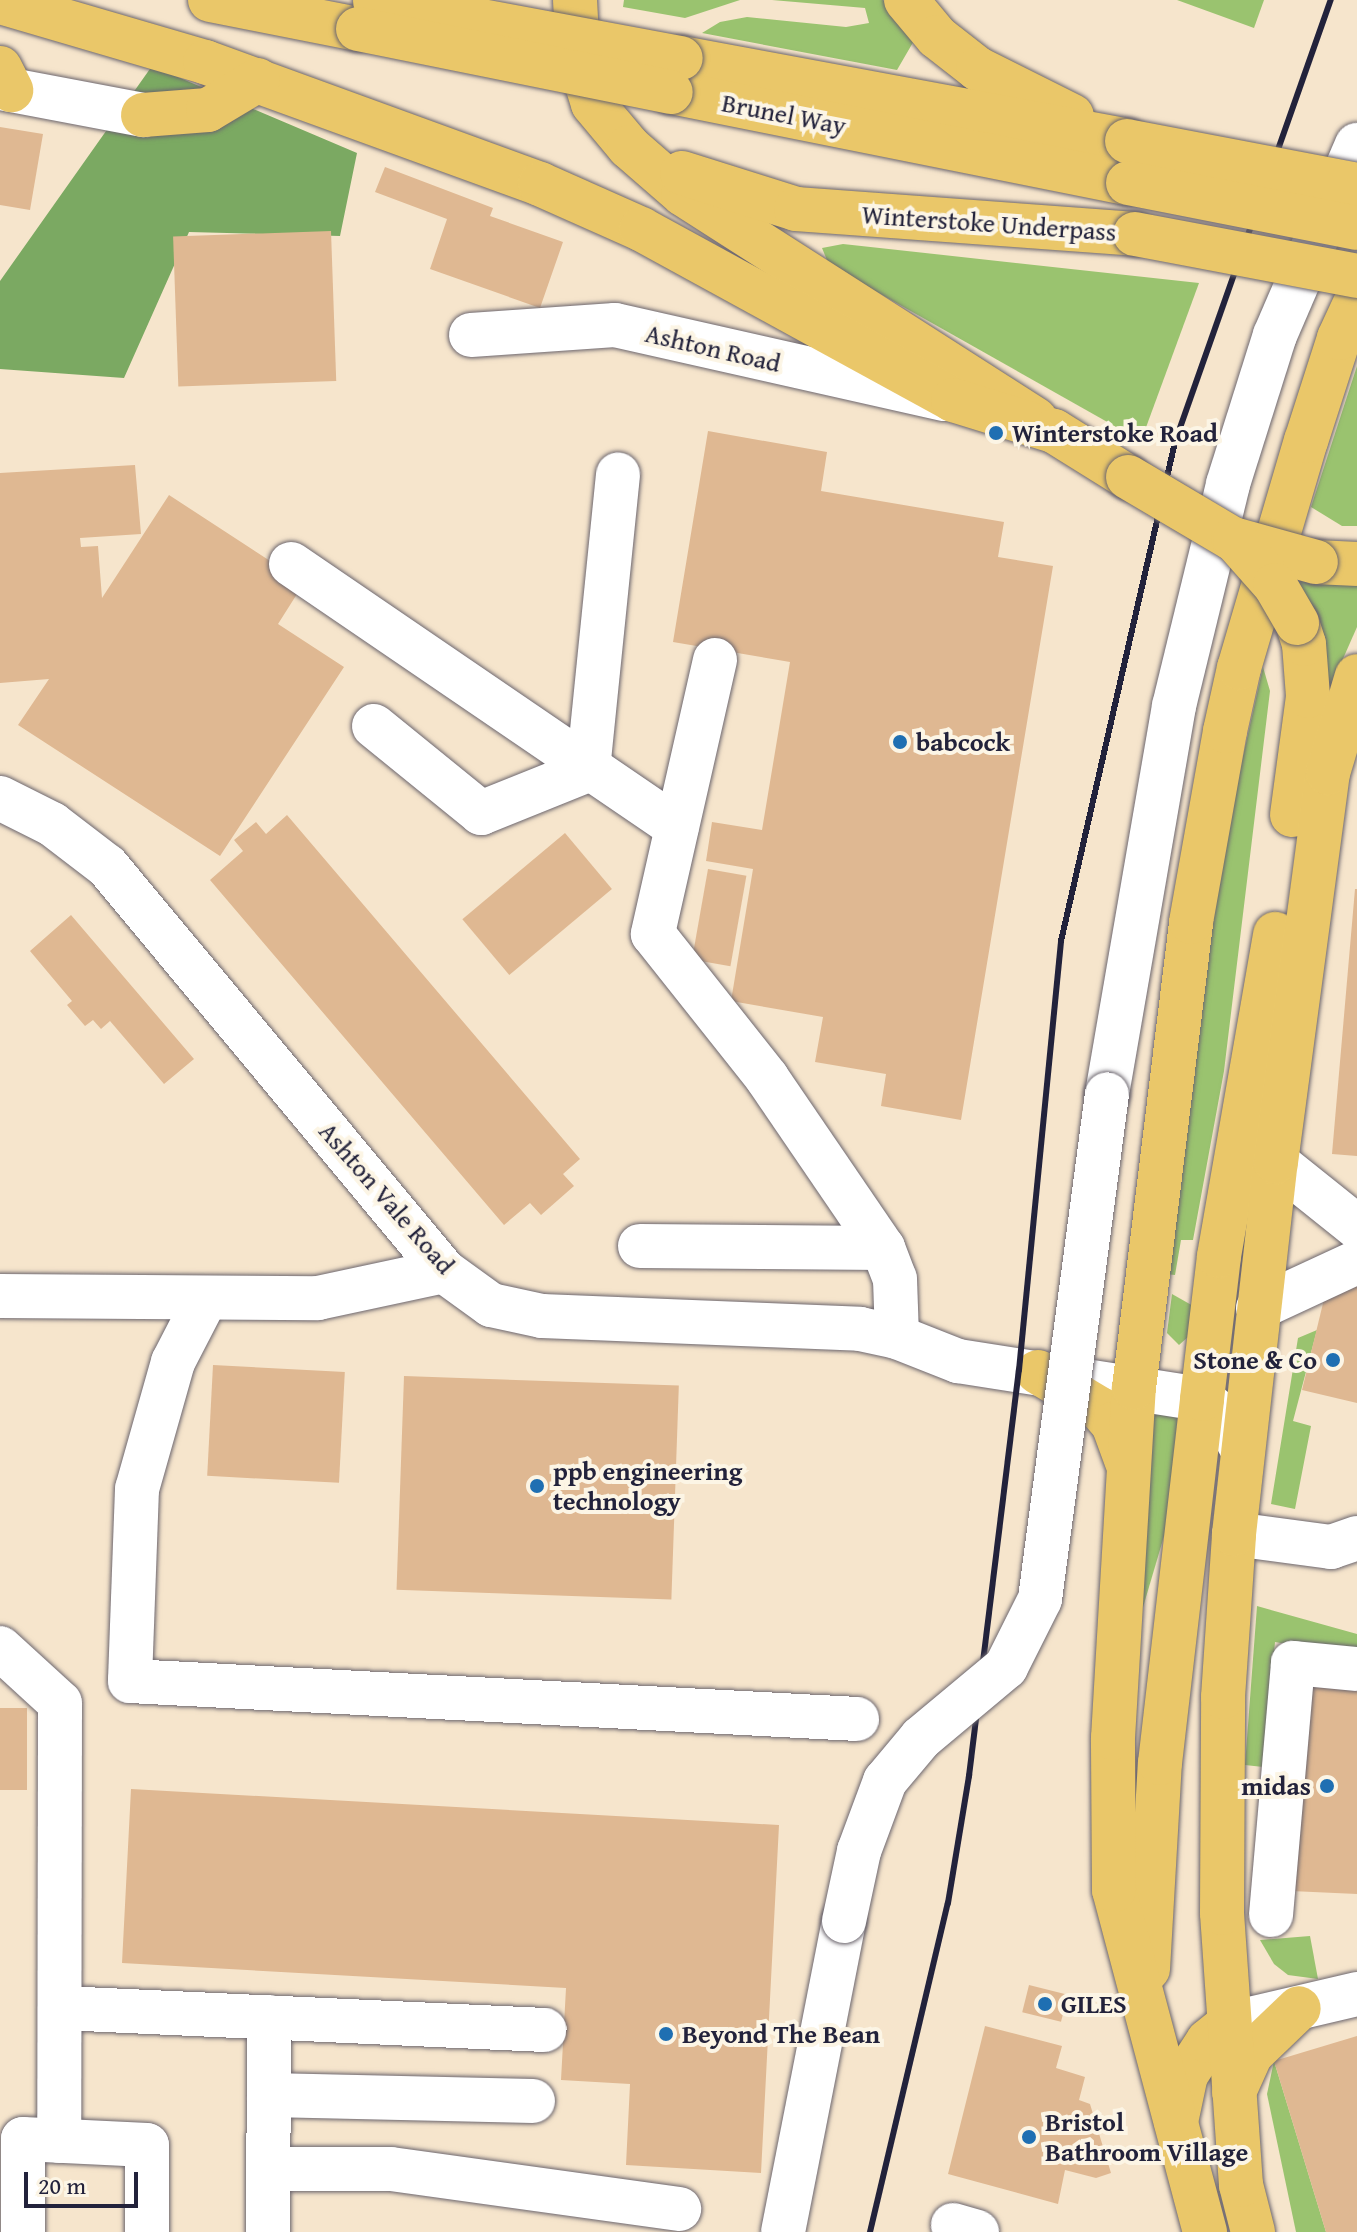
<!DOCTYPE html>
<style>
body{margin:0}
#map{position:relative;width:1357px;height:2232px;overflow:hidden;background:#f6e5cc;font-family:"Gentium Book Plus",serif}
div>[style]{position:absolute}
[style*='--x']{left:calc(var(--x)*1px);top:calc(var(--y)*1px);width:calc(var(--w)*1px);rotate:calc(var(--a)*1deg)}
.green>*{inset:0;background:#9ac36f}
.forest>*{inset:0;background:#7ba962}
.building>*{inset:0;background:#dfb892;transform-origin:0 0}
.roads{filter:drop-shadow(0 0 2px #6c666e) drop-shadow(0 0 2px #6c666e)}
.minor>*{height:44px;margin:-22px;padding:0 22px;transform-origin:22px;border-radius:22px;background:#fff}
.major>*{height:44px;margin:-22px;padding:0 22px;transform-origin:22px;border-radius:22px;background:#eac769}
.highway>*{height:44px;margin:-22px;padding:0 22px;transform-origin:22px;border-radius:22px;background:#eac769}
.rail>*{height:6px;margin:-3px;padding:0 3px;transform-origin:3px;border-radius:3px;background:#22223b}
.bridges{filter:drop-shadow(0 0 2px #6c666e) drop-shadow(0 0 2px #6c666e)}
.minor-bridge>*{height:44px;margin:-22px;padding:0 22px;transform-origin:22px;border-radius:22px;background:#fff}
.major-bridge>*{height:44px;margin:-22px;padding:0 22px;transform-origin:22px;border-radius:22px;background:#eac769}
.highway-bridge>*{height:44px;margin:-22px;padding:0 22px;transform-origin:22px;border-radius:22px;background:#eac769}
.dots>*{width:22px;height:22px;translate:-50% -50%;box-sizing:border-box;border:4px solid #fcf5e5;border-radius:50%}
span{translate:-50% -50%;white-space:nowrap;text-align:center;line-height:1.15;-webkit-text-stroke:8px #fcf5e5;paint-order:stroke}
.street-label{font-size:26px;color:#22223b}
.poi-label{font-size:26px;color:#22223b;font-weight:700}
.left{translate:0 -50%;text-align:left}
.right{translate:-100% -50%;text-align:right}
.scale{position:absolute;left:24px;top:2172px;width:114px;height:36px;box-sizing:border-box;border:4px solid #22223b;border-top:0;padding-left:10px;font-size:24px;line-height:28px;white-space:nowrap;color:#22223b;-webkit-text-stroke:6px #fcf5e5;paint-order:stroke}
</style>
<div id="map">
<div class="green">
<div style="clip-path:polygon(624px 0,740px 0,685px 18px,623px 7px)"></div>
<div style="clip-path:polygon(772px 0,883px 0,915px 39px,897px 70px,702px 33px,720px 22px,747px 17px,846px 27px,869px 23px,865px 8px)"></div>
<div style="clip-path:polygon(1177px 0,1264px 0,1254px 28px)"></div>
<div style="clip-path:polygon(843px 244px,1199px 283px,1141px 441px,829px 265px,822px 248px)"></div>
<div style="clip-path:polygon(1357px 366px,1357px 526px,1342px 526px,1311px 507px)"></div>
<div style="clip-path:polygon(1281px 575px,1357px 583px,1357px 627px,1316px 720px)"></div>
<div style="clip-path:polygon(1263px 667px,1270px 691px,1224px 1071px,1193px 1240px,1181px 1240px,1175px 1275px,1165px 1274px,1206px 922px)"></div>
<div style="clip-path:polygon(1172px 1294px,1195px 1307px,1188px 1337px,1179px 1345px,1167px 1333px)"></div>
<div style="clip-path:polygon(1317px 1330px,1293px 1421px,1311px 1426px,1295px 1509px,1271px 1504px,1298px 1338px)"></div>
<div style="clip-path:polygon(1154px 1412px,1182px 1418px,1175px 1499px,1141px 1614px)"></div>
<div style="clip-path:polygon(1257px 1606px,1357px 1634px,1357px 1656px,1275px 1642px,1263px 1767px,1245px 1765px)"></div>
<div style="clip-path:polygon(1310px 1936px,1318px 1979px,1288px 1975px,1274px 1964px,1260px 1940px)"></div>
<div style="clip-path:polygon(1274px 2061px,1326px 2232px,1296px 2232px,1267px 2094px)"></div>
</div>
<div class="forest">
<div style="clip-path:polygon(152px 66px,357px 153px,340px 236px,189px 232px,124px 378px,0 369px,0 281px)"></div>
</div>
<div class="building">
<div style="clip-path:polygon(0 127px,43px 134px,30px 210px,0 205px)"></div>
<div style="clip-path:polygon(385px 167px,493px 208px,490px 216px,563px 242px,540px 308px,430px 269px,447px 219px,375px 192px)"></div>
<div style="left:331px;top:231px;width:150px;height:158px;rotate:88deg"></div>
<div style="clip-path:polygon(708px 431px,827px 452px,821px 491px,1004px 522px,998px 557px,1053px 566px,961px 1120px,881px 1106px,886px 1074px,815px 1062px,823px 1017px,731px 1001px,753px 869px,706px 861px,712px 822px,762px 830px,790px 662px,673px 642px)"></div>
<div style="clip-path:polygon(135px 465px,141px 534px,80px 538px,81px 547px,98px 546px,102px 598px,169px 495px,304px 583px,278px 624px,344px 667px,220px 856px,18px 725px,49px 679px,0 683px,0 473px)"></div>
<div style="clip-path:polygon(287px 815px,580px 1159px,563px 1174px,574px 1186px,541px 1215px,530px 1203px,504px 1225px,210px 880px,243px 851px,234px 840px,256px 822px,266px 834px)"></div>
<div style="left:565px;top:833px;width:73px;height:134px;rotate:50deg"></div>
<div style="left:708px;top:869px;width:39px;height:92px;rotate:10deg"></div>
<div style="clip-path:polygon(1355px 889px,1357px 889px,1357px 1156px,1332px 1154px)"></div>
<div style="clip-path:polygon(71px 915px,194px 1059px,164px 1084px,110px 1021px,101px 1029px,93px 1020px,85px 1026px,67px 1005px,72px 1001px,30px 951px)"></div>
<div style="clip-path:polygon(1357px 1284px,1357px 1403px,1302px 1390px,1325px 1295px)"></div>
<div style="left:213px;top:1365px;width:132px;height:111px;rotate:3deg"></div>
<div style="left:404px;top:1376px;width:275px;height:214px;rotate:2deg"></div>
<div style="clip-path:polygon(1303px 1679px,1357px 1682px,1357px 1894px,1291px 1891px)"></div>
<div style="left:0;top:1708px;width:27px;height:82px"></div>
<div style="clip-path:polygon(131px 1789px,779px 1825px,761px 2173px,626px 2165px,630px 2084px,561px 2080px,566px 1988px,122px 1963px)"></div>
<div style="left:1029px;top:1985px;width:40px;height:28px;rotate:14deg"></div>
<div style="clip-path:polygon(985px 2026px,1062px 2046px,1056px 2068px,1085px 2077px,1079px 2100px,1090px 2104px,1111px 2173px,1096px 2178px,1065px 2170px,1058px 2204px,948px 2174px)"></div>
<div style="clip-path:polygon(1357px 2036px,1357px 2232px,1326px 2232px,1274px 2061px)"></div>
</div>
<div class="roads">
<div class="minor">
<div style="--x:0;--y:88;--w:146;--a:10.7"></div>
<div style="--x:471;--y:335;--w:144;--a:-4"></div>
<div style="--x:615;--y:325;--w:337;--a:12.7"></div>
<div style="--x:291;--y:564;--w:467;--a:34.3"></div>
<div style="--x:715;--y:660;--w:281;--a:102.8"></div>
<div style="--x:653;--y:934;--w:184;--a:51.6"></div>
<div style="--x:767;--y:1078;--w:206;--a:55.7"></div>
<div style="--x:374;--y:726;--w:138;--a:39.1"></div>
<div style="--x:481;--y:813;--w:115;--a:-21.9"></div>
<div style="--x:588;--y:770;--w:297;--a:-84.2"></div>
<div style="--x:0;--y:798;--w:58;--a:26.6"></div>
<div style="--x:52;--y:824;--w:69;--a:37.4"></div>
<div style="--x:107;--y:866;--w:527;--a:50.24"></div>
<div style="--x:444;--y:1271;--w:58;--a:35.9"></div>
<div style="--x:491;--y:1305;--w:52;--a:12.2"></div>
<div style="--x:542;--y:1316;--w:318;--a:2.3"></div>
<div style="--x:860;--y:1329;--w:38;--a:12"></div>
<div style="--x:897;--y:1337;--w:66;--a:21.5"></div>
<div style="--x:958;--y:1361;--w:247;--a:8.9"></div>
<div style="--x:1202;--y:1399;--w:31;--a:40"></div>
<div style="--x:1226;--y:1419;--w:36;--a:62"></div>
<div style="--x:1107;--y:1094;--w:394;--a:-80.2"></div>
<div style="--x:1174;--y:706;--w:228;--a:-76.3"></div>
<div style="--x:1228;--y:484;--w:156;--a:-72.5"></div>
<div style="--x:1275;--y:335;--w:207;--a:-66.7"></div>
<div style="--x:1276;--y:1162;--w:104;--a:38.7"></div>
<div style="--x:640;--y:1246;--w:243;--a:0.5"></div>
<div style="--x:883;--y:1248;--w:33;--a:69"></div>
<div style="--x:895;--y:1279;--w:58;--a:88"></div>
<div style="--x:0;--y:1296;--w:318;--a:0.4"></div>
<div style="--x:318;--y:1298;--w:129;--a:-12.1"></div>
<div style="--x:206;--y:1298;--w:72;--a:117.3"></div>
<div style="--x:173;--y:1362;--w:132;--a:105.8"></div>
<div style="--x:137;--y:1489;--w:192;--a:92.1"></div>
<div style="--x:130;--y:1681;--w:728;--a:2.99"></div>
<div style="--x:1258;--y:1308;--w:109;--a:-24.9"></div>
<div style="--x:1234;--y:1534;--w:98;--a:7.6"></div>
<div style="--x:1331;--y:1547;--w:28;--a:-19"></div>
<div style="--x:0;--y:1648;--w:81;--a:42.5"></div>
<div style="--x:60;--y:1703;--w:438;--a:90.1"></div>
<div style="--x:1271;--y:1915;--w:253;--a:-85"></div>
<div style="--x:1293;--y:1663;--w:64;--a:5.4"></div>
<div style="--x:61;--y:2008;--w:484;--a:2.6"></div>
<div style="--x:1229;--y:2024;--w:131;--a:-13.2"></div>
<div style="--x:269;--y:2095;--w:264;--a:1.3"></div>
<div style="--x:269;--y:2169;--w:122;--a:0"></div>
<div style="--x:391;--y:2169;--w:291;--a:7.9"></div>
<div style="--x:953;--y:2225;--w:25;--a:16"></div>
<div style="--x:23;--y:2232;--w:93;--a:-90"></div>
<div style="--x:23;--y:2139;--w:124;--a:2.8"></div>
<div style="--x:147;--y:2145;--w:87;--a:90"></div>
<div style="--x:268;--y:2232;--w:215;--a:-89.7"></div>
<div style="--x:783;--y:2232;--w:317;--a:-78.9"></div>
</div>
<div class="major">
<div style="--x:575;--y:0;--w:56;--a:86.9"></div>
<div style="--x:578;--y:56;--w:50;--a:72.6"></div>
<div style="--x:593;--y:104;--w:56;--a:50.1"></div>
<div style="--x:629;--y:147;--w:72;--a:41"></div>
<div style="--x:683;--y:194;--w:418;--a:32.6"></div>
<div style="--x:682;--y:173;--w:120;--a:17.5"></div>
<div style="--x:796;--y:209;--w:340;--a:4.2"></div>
</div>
<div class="highway">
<div style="--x:210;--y:0;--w:151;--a:11.1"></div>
<div style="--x:906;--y:0;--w:48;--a:50"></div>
<div style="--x:937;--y:37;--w:52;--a:38"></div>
<div style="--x:978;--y:69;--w:105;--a:26.6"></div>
<div style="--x:0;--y:2;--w:214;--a:16.3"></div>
<div style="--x:205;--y:62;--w:357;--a:20"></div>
<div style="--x:540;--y:184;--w:111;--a:24"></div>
<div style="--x:641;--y:229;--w:356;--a:28.7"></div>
<div style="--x:953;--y:400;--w:106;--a:17.1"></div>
<div style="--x:1054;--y:431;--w:87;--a:31.9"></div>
<div style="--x:681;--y:58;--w:454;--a:10.5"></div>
<div style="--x:0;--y:68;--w:25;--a:63"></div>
<div style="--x:671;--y:92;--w:466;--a:11.3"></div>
<div style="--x:143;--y:115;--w:65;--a:-4.4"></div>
<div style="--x:208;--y:110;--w:58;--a:-31"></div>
<div style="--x:1316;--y:562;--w:41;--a:2.8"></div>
<div style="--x:1292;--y:815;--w:120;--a:-82.3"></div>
<div style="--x:1308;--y:696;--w:52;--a:-94.4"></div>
<div style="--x:1304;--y:644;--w:22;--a:-108"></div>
<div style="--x:1038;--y:1372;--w:72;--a:30.8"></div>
<div style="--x:1100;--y:1409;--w:20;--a:49"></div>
<div style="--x:1113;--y:1424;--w:40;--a:69.8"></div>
<div style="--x:1148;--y:1969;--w:206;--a:-86.7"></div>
<div style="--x:1160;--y:1763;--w:366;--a:-83.4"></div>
<div style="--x:1202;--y:1399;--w:144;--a:-83.2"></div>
<div style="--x:1219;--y:1256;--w:327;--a:-80.1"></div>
<div style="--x:1234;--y:2092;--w:42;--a:-65.9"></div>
<div style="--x:1251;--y:2054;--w:66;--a:-43.8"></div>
<div style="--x:1176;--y:2122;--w:48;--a:-78"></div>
<div style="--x:1186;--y:2075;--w:40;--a:-57.1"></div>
<div style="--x:1208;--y:2041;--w:27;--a:-39"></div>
<div style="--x:1205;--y:2232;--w:354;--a:-104.9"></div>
<div style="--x:1114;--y:1890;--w:152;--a:-90.4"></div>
<div style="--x:1113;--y:1738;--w:351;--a:-86.6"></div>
<div style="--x:1134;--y:1388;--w:469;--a:-83"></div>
<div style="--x:1191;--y:922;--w:194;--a:-79.9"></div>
<div style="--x:1225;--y:731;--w:65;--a:-77.5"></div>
<div style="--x:1239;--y:668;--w:237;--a:-73.6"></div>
<div style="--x:1306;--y:441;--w:108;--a:-72.2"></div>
<div style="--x:1339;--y:338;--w:43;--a:-65.2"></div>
<div style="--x:1253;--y:2232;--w:49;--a:-104.3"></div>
<div style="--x:1241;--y:2185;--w:273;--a:-94"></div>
<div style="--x:1222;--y:1913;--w:216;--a:-89.7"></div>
<div style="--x:1223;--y:1697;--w:163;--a:-86.1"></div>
<div style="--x:1234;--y:1534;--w:374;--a:-83.6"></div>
<div style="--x:1276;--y:1162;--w:392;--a:-82.4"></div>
<div style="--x:1328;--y:773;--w:101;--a:-73.4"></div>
</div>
</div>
<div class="rail">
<div style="--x:870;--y:2232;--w:338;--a:-76.7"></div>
<div style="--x:948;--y:1903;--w:129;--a:-80.6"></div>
<div style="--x:969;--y:1776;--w:409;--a:-83"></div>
<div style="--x:1019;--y:1370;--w:431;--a:-84.4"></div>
<div style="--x:1061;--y:941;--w:512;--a:-77.13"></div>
<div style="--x:1175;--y:442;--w:469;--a:-70.6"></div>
</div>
<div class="bridges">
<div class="minor-bridge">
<div style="--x:844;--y:1921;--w:72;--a:-77.9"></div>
<div style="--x:859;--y:1851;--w:75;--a:-69.6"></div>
<div style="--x:885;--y:1781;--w:56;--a:-50.1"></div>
<div style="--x:921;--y:1738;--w:111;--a:-39.9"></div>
<div style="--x:1006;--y:1667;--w:76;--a:-63.4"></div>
<div style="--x:1040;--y:1599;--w:509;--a:-82.44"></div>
</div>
<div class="major-bridge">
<div style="--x:1135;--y:234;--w:226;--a:10.7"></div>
</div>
<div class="highway-bridge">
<div style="--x:375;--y:1;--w:311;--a:10.6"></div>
<div style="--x:358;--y:29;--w:319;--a:11.4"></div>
<div style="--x:1127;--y:141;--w:234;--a:10.8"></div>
<div style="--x:1128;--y:183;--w:233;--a:11.1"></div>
<div style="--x:1128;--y:477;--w:122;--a:30.6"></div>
<div style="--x:1233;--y:539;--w:86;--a:15.5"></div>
<div style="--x:1235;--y:540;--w:60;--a:48.4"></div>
<div style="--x:1275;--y:585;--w:44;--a:59.9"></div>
</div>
</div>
<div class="dots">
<div style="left:996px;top:433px;background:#1f6fb2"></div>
<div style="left:900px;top:742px;background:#1f6fb2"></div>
<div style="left:1333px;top:1360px;background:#1f6fb2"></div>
<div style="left:537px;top:1486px;background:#1f6fb2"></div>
<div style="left:1327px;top:1786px;background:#1f6fb2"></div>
<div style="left:1045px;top:2004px;background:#1f6fb2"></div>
<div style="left:666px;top:2034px;background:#1f6fb2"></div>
<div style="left:1029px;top:2137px;background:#1f6fb2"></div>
</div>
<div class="street-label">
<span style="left:784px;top:114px;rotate:11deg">Brunel Way</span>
<span style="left:989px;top:223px;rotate:4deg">Winterstoke Underpass</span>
<span style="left:713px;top:348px;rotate:13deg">Ashton Road</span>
<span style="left:387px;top:1198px;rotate:49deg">Ashton Vale Road</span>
</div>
<div class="poi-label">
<span class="left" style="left:1012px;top:433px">Winterstoke Road</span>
<span class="left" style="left:916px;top:742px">babcock</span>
<span class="right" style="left:1317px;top:1360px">Stone &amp; Co</span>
<span class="left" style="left:553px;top:1486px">ppb engineering<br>technology</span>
<span class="right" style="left:1311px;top:1786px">midas</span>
<span class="left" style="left:1061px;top:2004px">GILES</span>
<span class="left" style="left:682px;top:2034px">Beyond The Bean</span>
<span class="left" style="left:1045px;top:2137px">Bristol<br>Bathroom Village</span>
</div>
<div class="scale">20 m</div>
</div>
